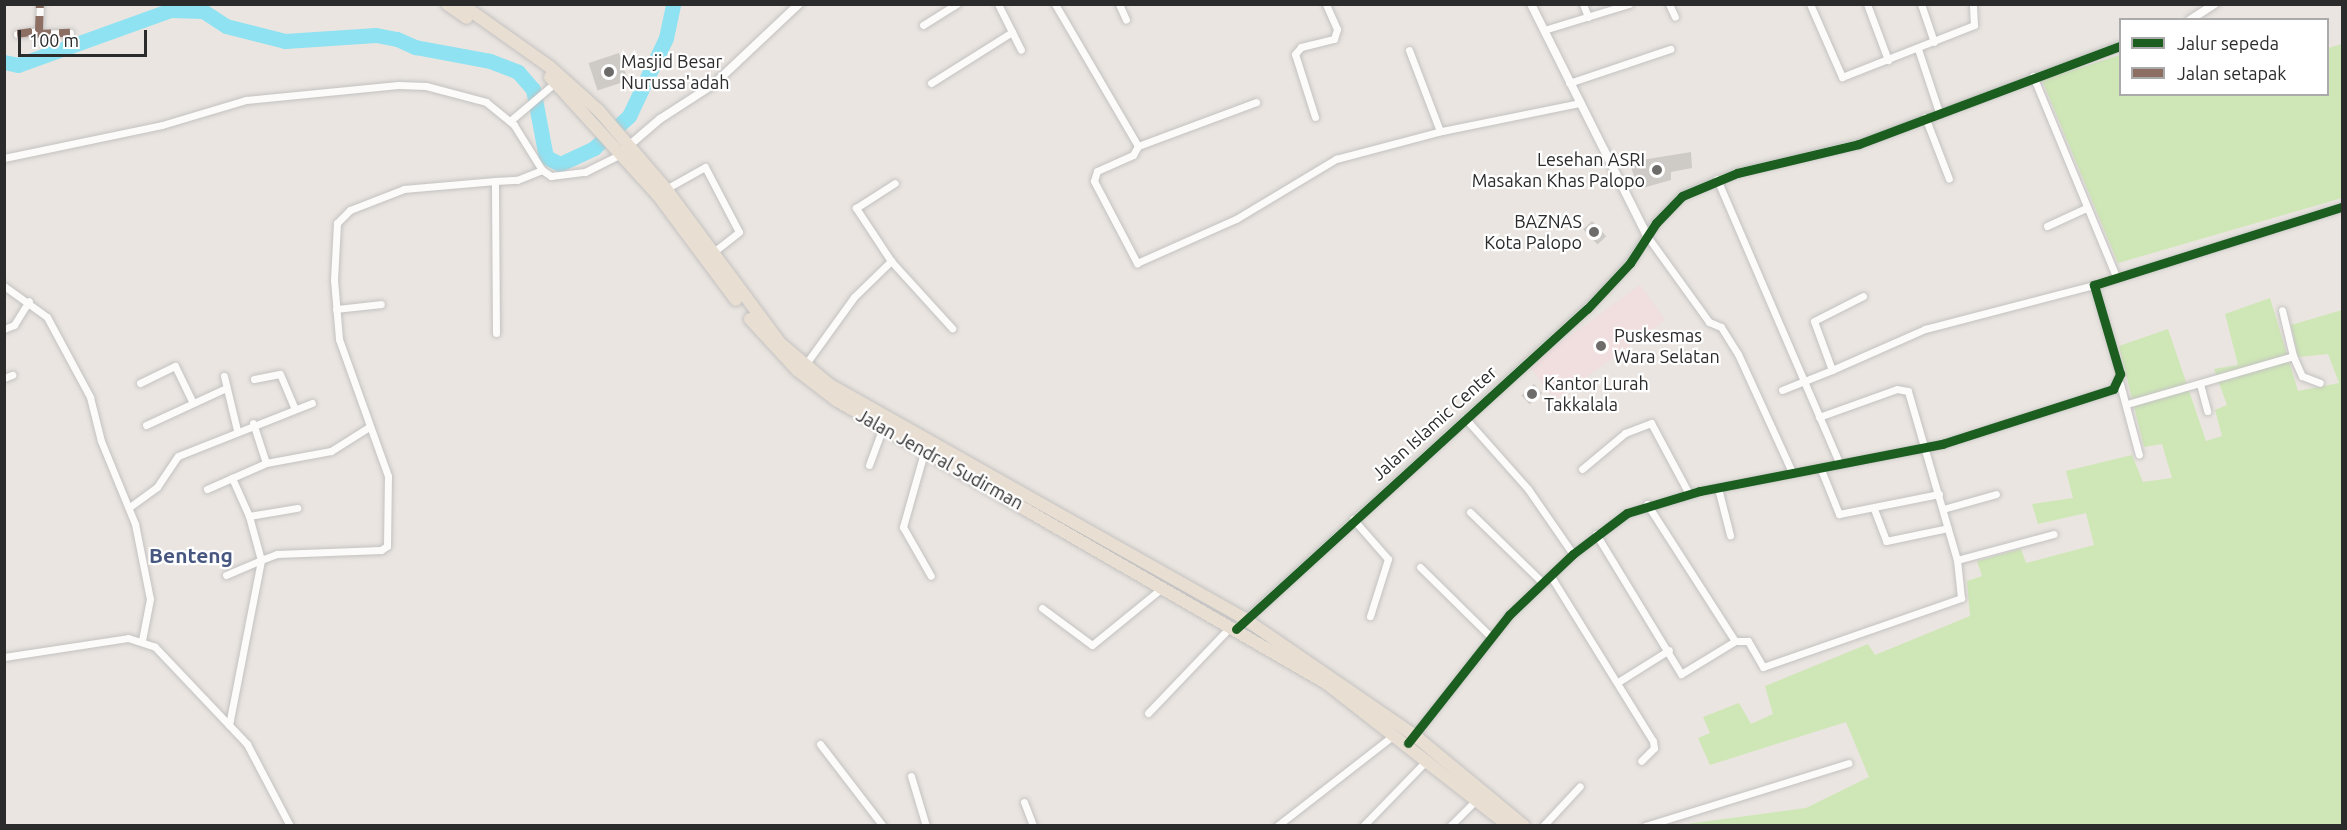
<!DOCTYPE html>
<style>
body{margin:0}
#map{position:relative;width:2347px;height:830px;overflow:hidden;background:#eae5e0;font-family:Ubuntu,sans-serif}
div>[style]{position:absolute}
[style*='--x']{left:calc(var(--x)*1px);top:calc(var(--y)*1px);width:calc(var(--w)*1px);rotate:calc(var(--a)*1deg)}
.medical>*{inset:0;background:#f1dede;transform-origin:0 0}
.green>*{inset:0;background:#cfe7b6}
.river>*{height:15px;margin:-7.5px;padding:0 7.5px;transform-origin:7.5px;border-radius:7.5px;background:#8ee2f2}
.building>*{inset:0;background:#cecbc7;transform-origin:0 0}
.roads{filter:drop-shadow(0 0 2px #c3c2c2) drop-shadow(0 0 2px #c3c2c2)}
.minor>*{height:7px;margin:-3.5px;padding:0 3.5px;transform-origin:3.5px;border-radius:3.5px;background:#fcfbfa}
.tertiary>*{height:8px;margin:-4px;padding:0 4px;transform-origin:4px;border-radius:4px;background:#fcfbfa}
.trunk>*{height:12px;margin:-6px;padding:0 6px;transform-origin:6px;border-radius:6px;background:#e8ded2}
.quiet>*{height:8px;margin-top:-4px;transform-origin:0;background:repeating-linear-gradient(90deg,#8d6e63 0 15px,transparent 0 23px)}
.cycleway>*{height:9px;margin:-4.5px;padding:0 4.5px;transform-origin:4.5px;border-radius:4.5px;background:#1b5e20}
.dots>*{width:16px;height:16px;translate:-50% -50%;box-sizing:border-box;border:3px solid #fff;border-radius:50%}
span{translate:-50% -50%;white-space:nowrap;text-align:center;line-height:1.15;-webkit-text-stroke:4.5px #fff;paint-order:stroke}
.poi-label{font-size:18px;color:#2b2b2b}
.left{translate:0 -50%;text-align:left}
.right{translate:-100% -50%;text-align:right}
.street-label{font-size:18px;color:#2b2b2b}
.quarter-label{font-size:21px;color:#475780;font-weight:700}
.frame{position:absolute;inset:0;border:6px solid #2b2b2b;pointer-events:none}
.legend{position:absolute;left:2119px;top:18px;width:210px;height:78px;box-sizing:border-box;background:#fff;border:2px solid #aaa;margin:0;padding:8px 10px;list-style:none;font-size:18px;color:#2b2b2b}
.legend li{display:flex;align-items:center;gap:12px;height:30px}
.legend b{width:30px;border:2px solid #aaa}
.scale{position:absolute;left:18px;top:30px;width:129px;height:27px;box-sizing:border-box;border:3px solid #2b2b2b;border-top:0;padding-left:8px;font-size:18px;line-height:21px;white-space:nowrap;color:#2b2b2b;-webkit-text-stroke:4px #fff;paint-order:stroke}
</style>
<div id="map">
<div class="medical">
<div style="left:1640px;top:285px;width:43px;height:137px;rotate:54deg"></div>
</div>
<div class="green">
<div style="clip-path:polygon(2342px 44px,2342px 198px,2118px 263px,2042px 80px,2120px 55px,2120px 94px,2328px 94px,2328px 48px)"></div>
<div style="clip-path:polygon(2270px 298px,2298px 391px,2339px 383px,2328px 354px,2298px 357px,2291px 325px,2342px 310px,2342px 825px,1672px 826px,1806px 808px,1869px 777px,1846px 722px,1710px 765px,1698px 738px,1710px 733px,1703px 717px,1739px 703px,1751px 724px,1773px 714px,1765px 686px,1868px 644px,1875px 655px,1970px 616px,1967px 581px,1982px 576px,1977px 561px,2021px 549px,2026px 563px,2094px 545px,2086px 513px,2038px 524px,2032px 504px,2073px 498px,2066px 471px,2132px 455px,2143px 482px,2172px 478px,2162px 444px,2144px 447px,2119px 346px,2168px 329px,2206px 441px,2222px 436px,2215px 410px,2227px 405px,2214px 369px,2238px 365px,2225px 314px)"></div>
</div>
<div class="river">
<div style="--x:4;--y:62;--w:14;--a:12"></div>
<div style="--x:18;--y:65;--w:163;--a:-19.8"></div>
<div style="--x:171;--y:10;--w:32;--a:2"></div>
<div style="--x:203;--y:11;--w:27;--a:33"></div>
<div style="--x:226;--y:26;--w:61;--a:14.3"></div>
<div style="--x:285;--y:41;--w:91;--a:-3.8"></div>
<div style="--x:376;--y:35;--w:21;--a:11"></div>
<div style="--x:397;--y:39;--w:20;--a:24"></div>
<div style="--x:415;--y:47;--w:76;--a:10.6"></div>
<div style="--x:490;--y:61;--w:30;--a:21"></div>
<div style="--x:518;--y:72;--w:23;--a:49"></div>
<div style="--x:533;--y:89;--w:69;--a:79.2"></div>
<div style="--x:546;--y:157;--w:16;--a:27"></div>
<div style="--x:560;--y:164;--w:38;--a:-25"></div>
<div style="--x:594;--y:148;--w:47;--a:-42.4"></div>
<div style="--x:629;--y:116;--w:86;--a:-64.6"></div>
<div style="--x:666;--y:38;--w:35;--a:-78"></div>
</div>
<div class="building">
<div style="left:619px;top:53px;width:29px;height:32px;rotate:72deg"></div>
<div style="clip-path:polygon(1691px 152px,1692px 168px,1671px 172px,1671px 180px,1639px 189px,1629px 162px)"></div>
<div style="left:1592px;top:221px;width:21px;height:12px;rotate:47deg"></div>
<div style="left:1534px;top:384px;width:12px;height:17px;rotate:48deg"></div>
</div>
<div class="roads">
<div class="minor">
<div style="--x:998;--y:4;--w:51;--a:63.4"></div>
<div style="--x:1055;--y:4;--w:164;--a:59.7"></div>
<div style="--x:1138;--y:146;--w:10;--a:119"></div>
<div style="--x:1133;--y:155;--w:39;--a:156"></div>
<div style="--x:1097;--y:171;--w:10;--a:107"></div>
<div style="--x:1094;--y:181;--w:93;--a:62.3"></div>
<div style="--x:1137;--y:263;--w:108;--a:-24"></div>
<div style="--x:1236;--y:219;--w:117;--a:-31"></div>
<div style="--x:1336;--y:159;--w:110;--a:-14.8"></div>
<div style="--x:1442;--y:131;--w:141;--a:-11.5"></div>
<div style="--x:1119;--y:4;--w:17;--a:66"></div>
<div style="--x:1583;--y:4;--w:14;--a:69"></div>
<div style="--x:1669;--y:4;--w:14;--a:65"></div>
<div style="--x:1810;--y:4;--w:80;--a:66.3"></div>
<div style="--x:1842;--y:77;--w:142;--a:-21.5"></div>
<div style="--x:1974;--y:25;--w:21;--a:-93"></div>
<div style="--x:1867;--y:4;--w:60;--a:69.4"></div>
<div style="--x:1921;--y:4;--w:40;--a:71.1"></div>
<div style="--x:923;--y:25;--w:40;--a:-32"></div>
<div style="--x:1544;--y:30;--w:89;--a:-17"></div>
<div style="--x:17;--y:34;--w:22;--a:-8"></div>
<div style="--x:39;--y:31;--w:27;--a:-88"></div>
<div style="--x:36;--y:34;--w:34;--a:-2"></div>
<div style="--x:1918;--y:49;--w:66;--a:71.6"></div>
<div style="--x:1409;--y:50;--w:87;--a:69.1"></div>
<div style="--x:2033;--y:76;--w:217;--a:67.5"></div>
<div style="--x:931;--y:83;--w:96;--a:-32.2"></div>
<div style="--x:1569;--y:83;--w:107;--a:-18.6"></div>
<div style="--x:1315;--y:117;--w:66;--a:-107.6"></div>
<div style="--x:1295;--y:54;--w:9;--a:-49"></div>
<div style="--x:1301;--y:47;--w:34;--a:-14"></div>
<div style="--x:1334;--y:39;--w:10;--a:-73"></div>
<div style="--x:1337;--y:29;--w:27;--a:-114"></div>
<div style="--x:1925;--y:117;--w:66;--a:68.8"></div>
<div style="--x:510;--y:121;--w:60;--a:-40.3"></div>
<div style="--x:1138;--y:146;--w:126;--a:-20.4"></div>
<div style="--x:4;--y:158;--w:161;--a:-11.8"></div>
<div style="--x:162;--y:125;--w:88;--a:-16.6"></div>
<div style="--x:246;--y:100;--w:153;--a:-5.6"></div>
<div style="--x:398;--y:85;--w:28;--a:2"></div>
<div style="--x:426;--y:86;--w:62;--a:14.9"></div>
<div style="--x:486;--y:102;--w:36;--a:39"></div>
<div style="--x:514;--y:125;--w:53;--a:58.1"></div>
<div style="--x:542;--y:170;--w:11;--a:34"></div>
<div style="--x:551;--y:176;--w:34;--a:-7"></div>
<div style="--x:585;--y:172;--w:40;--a:-26.6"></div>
<div style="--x:1717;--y:179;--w:308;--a:66.7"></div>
<div style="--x:664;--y:190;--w:47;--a:-29.3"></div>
<div style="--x:705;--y:167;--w:73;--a:62.4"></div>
<div style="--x:739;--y:232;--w:34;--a:142"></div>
<div style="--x:2047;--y:226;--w:43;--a:-24.8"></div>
<div style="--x:1647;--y:236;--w:106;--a:54.2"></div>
<div style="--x:1709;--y:322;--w:13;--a:23"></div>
<div style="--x:1721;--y:327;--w:32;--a:58"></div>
<div style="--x:1738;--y:354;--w:130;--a:65.4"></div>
<div style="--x:891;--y:261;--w:64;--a:-123.4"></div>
<div style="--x:856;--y:208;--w:46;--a:-32.7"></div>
<div style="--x:4;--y:286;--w:53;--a:35.8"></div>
<div style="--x:47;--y:317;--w:91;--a:61.7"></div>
<div style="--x:90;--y:397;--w:45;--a:76"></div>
<div style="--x:101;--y:441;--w:90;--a:67.7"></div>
<div style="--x:135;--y:524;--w:76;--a:78.7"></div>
<div style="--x:150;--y:599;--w:42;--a:101"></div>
<div style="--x:336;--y:309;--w:45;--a:-6.3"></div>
<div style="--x:4;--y:329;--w:11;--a:-22"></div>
<div style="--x:14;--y:325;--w:28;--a:-58"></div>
<div style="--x:496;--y:333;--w:152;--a:-90.4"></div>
<div style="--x:495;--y:181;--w:22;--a:-3"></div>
<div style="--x:517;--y:180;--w:27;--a:-22"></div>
<div style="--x:2293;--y:356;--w:22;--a:66"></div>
<div style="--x:2302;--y:376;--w:19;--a:21"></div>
<div style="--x:805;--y:365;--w:84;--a:-54.2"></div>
<div style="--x:854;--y:297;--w:52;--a:-44.2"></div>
<div style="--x:891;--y:261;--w:91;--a:47.7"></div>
<div style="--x:1832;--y:370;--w:102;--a:-23.8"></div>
<div style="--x:1925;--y:329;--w:175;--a:-14.6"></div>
<div style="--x:224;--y:376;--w:56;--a:76.5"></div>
<div style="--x:4;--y:378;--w:9;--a:-21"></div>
<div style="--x:254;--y:379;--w:26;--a:-11"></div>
<div style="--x:280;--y:374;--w:38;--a:67"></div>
<div style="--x:140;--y:383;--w:39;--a:-26"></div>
<div style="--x:175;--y:366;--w:41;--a:64.1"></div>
<div style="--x:2120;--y:384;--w:73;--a:75"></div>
<div style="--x:2200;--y:384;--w:28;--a:75"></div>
<div style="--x:1782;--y:390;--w:54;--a:-21.8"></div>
<div style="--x:1832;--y:370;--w:52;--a:-110.2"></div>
<div style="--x:1814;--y:321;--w:55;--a:-27"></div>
<div style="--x:2127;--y:404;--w:173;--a:-16.1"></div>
<div style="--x:2293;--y:356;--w:47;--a:-103.4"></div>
<div style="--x:1465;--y:418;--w:95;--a:48.4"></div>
<div style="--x:1528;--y:489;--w:79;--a:55.3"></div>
<div style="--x:253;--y:423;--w:42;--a:72"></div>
<div style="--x:146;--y:425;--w:88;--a:-24.8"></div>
<div style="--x:925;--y:449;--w:81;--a:105.8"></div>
<div style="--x:903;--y:527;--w:56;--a:60.3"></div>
<div style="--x:869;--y:465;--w:40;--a:-69.8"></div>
<div style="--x:1820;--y:467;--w:51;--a:68"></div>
<div style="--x:1839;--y:514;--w:102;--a:-11.3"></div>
<div style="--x:1582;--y:469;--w:56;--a:-39.9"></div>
<div style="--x:1625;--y:433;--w:28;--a:-21"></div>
<div style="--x:1651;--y:423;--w:81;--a:61.8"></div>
<div style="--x:1718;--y:488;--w:49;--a:75.7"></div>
<div style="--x:207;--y:489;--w:64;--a:-23.8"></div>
<div style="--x:266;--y:463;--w:66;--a:-10.5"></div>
<div style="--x:331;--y:451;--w:45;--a:-32.3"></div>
<div style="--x:1647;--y:504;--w:163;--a:57.3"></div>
<div style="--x:1735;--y:641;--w:13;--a:0"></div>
<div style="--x:1748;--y:641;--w:30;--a:60"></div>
<div style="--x:1763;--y:667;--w:210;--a:-19.2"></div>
<div style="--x:1961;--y:598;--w:38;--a:-96"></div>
<div style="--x:1957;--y:560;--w:176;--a:-106.2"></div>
<div style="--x:1908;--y:391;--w:11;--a:-170"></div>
<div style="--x:1897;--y:389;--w:83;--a:160.3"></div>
<div style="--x:131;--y:506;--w:32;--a:-36"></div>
<div style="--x:157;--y:487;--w:37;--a:-56"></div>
<div style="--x:178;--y:456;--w:144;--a:-21.6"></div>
<div style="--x:1874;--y:509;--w:34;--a:69"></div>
<div style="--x:1886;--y:541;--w:63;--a:-11.8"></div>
<div style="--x:1943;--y:509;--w:55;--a:-15.8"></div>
<div style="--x:1470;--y:512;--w:100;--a:44.2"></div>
<div style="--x:249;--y:516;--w:49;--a:-9.5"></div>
<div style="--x:1353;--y:519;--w:53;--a:48.8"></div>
<div style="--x:1388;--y:559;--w:60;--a:107.5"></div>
<div style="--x:1596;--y:534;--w:164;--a:58.7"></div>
<div style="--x:1681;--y:674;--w:63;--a:-31.4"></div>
<div style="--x:1957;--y:560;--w:100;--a:-15"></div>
<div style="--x:1420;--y:567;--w:98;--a:44.6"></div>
<div style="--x:226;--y:575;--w:38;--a:-23"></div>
<div style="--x:261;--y:560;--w:46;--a:-105.3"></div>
<div style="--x:249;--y:516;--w:42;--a:-114.1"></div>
<div style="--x:1550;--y:575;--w:195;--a:58.2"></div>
<div style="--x:1653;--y:741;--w:7;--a:82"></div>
<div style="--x:1654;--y:748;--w:18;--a:135"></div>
<div style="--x:1042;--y:608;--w:62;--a:36.5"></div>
<div style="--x:1092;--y:645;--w:92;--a:-39.2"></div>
<div style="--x:4;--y:657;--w:125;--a:-8.7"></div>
<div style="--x:128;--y:638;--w:28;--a:18"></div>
<div style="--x:155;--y:647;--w:134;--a:46.5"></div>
<div style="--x:247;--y:744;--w:93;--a:62.3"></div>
<div style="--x:1618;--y:682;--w:60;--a:-32.1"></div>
<div style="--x:1148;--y:713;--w:120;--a:-46.3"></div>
<div style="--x:229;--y:725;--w:168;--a:-79"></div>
<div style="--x:261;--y:560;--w:17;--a:-21"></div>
<div style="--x:277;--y:554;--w:104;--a:-2.2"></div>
<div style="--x:381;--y:550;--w:7;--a:-34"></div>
<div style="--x:387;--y:546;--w:70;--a:-89.2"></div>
<div style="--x:388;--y:476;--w:145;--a:-109.7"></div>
<div style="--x:339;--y:339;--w:59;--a:-94.8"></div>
<div style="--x:334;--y:280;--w:57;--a:-87"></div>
<div style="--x:337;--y:223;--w:18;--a:-45"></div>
<div style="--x:350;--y:210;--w:58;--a:-21.3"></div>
<div style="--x:404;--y:189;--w:91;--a:-5"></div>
<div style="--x:1408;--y:743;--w:163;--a:-51.7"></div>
<div style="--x:1509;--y:615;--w:88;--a:-43.6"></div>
<div style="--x:1573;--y:554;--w:68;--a:-37.2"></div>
<div style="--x:1627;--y:513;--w:76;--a:-16.8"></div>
<div style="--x:1700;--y:491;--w:247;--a:-11"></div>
<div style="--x:1942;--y:444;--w:180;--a:-17.8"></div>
<div style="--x:2113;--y:389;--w:17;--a:-65"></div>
<div style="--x:2120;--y:374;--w:93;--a:-106.3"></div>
<div style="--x:2094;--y:285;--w:260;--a:-17.5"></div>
<div style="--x:820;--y:744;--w:103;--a:52.5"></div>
<div style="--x:911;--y:776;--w:52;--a:73.3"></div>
<div style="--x:1024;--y:802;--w:26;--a:69"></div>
<div style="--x:1277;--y:826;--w:148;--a:-37.9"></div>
<div style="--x:1363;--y:826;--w:93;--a:-45.9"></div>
<div style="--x:1450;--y:826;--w:38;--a:-45"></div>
<div style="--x:1543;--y:826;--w:54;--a:-47.2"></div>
<div style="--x:1645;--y:826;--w:213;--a:-17.2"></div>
</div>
<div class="tertiary">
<div style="--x:1531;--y:4;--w:259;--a:63.4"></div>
<div style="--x:2190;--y:20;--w:30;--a:-33"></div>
<div style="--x:625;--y:149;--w:46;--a:-40.6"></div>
<div style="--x:660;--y:119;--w:64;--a:-32.9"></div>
<div style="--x:714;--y:84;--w:117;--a:-43.3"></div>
<div style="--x:1236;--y:629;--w:475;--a:-42.4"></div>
<div style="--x:1587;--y:309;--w:63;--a:-46.9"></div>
<div style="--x:1630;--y:263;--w:48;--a:-57"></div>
<div style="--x:1656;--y:223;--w:37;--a:-46"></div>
<div style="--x:1682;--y:196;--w:60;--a:-22.7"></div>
<div style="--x:1737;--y:173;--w:125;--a:-13.4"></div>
<div style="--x:1859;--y:144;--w:279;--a:-20.6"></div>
</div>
<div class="trunk">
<div style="--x:447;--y:4;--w:24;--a:35"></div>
<div style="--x:461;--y:4;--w:109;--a:35.3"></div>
<div style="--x:550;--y:67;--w:66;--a:41.9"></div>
<div style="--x:599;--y:111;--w:103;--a:49.3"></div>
<div style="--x:666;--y:189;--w:192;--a:53.5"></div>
<div style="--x:780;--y:343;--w:65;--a:40"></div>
<div style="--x:830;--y:385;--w:476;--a:29.4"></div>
<div style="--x:1245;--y:619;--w:205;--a:34.5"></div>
<div style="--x:1414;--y:735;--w:143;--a:39.6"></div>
<div style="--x:550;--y:77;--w:159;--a:47.6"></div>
<div style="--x:657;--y:194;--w:132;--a:53.3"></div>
<div style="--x:750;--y:319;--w:69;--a:47.3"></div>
<div style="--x:797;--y:370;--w:49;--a:37.6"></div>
<div style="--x:836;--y:400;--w:566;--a:30.01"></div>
<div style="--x:1326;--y:683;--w:232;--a:38"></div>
</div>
</div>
<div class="quiet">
<div style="--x:17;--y:34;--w:22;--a:-8"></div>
<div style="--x:39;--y:31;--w:27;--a:-88"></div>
<div style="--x:36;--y:34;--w:34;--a:-2"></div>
</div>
<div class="cycleway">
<div style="--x:1236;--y:629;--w:475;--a:-42.4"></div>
<div style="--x:1587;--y:309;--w:63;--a:-46.9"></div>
<div style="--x:1630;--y:263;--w:48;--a:-57"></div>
<div style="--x:1656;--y:223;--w:37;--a:-46"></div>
<div style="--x:1682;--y:196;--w:60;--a:-22.7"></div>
<div style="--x:1737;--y:173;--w:125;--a:-13.4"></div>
<div style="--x:1859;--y:144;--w:279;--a:-20.6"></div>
<div style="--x:1408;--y:743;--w:163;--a:-51.7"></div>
<div style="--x:1509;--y:615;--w:88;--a:-43.6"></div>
<div style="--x:1573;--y:554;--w:68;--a:-37.2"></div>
<div style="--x:1627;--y:513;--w:76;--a:-16.8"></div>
<div style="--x:1700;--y:491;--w:247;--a:-11"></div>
<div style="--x:1942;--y:444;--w:180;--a:-17.8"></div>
<div style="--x:2113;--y:389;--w:17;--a:-65"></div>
<div style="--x:2120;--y:374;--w:93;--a:-106.3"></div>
<div style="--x:2094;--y:285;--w:260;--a:-17.5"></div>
</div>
<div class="dots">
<div style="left:609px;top:72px;background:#6e6c6a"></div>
<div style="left:1657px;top:170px;background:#6e6c6a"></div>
<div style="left:1594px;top:232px;background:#6e6c6a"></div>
<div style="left:1601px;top:346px;background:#6e6c6a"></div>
<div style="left:1532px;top:394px;background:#6e6c6a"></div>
</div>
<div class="poi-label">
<span class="left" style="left:621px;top:72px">Masjid Besar<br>Nurussa'adah</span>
<span class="right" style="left:1645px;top:170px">Lesehan ASRI<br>Masakan Khas Palopo</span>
<span class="right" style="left:1582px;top:232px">BAZNAS<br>Kota Palopo</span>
<span class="left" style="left:1614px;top:346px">Puskesmas<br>Wara Selatan</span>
<span class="left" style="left:1544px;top:394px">Kantor Lurah<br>Takkalala</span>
</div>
<div class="street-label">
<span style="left:1434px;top:423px;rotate:-42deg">Jalan Islamic Center</span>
<span style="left:940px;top:459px;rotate:29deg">Jalan Jendral Sudirman</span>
</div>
<div class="quarter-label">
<span style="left:191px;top:555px">Benteng</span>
</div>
<div class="frame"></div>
<ul class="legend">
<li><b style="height:8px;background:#1b5e20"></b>Jalur sepeda</li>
<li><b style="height:8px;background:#8d6e63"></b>Jalan setapak</li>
</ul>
<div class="scale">100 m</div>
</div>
